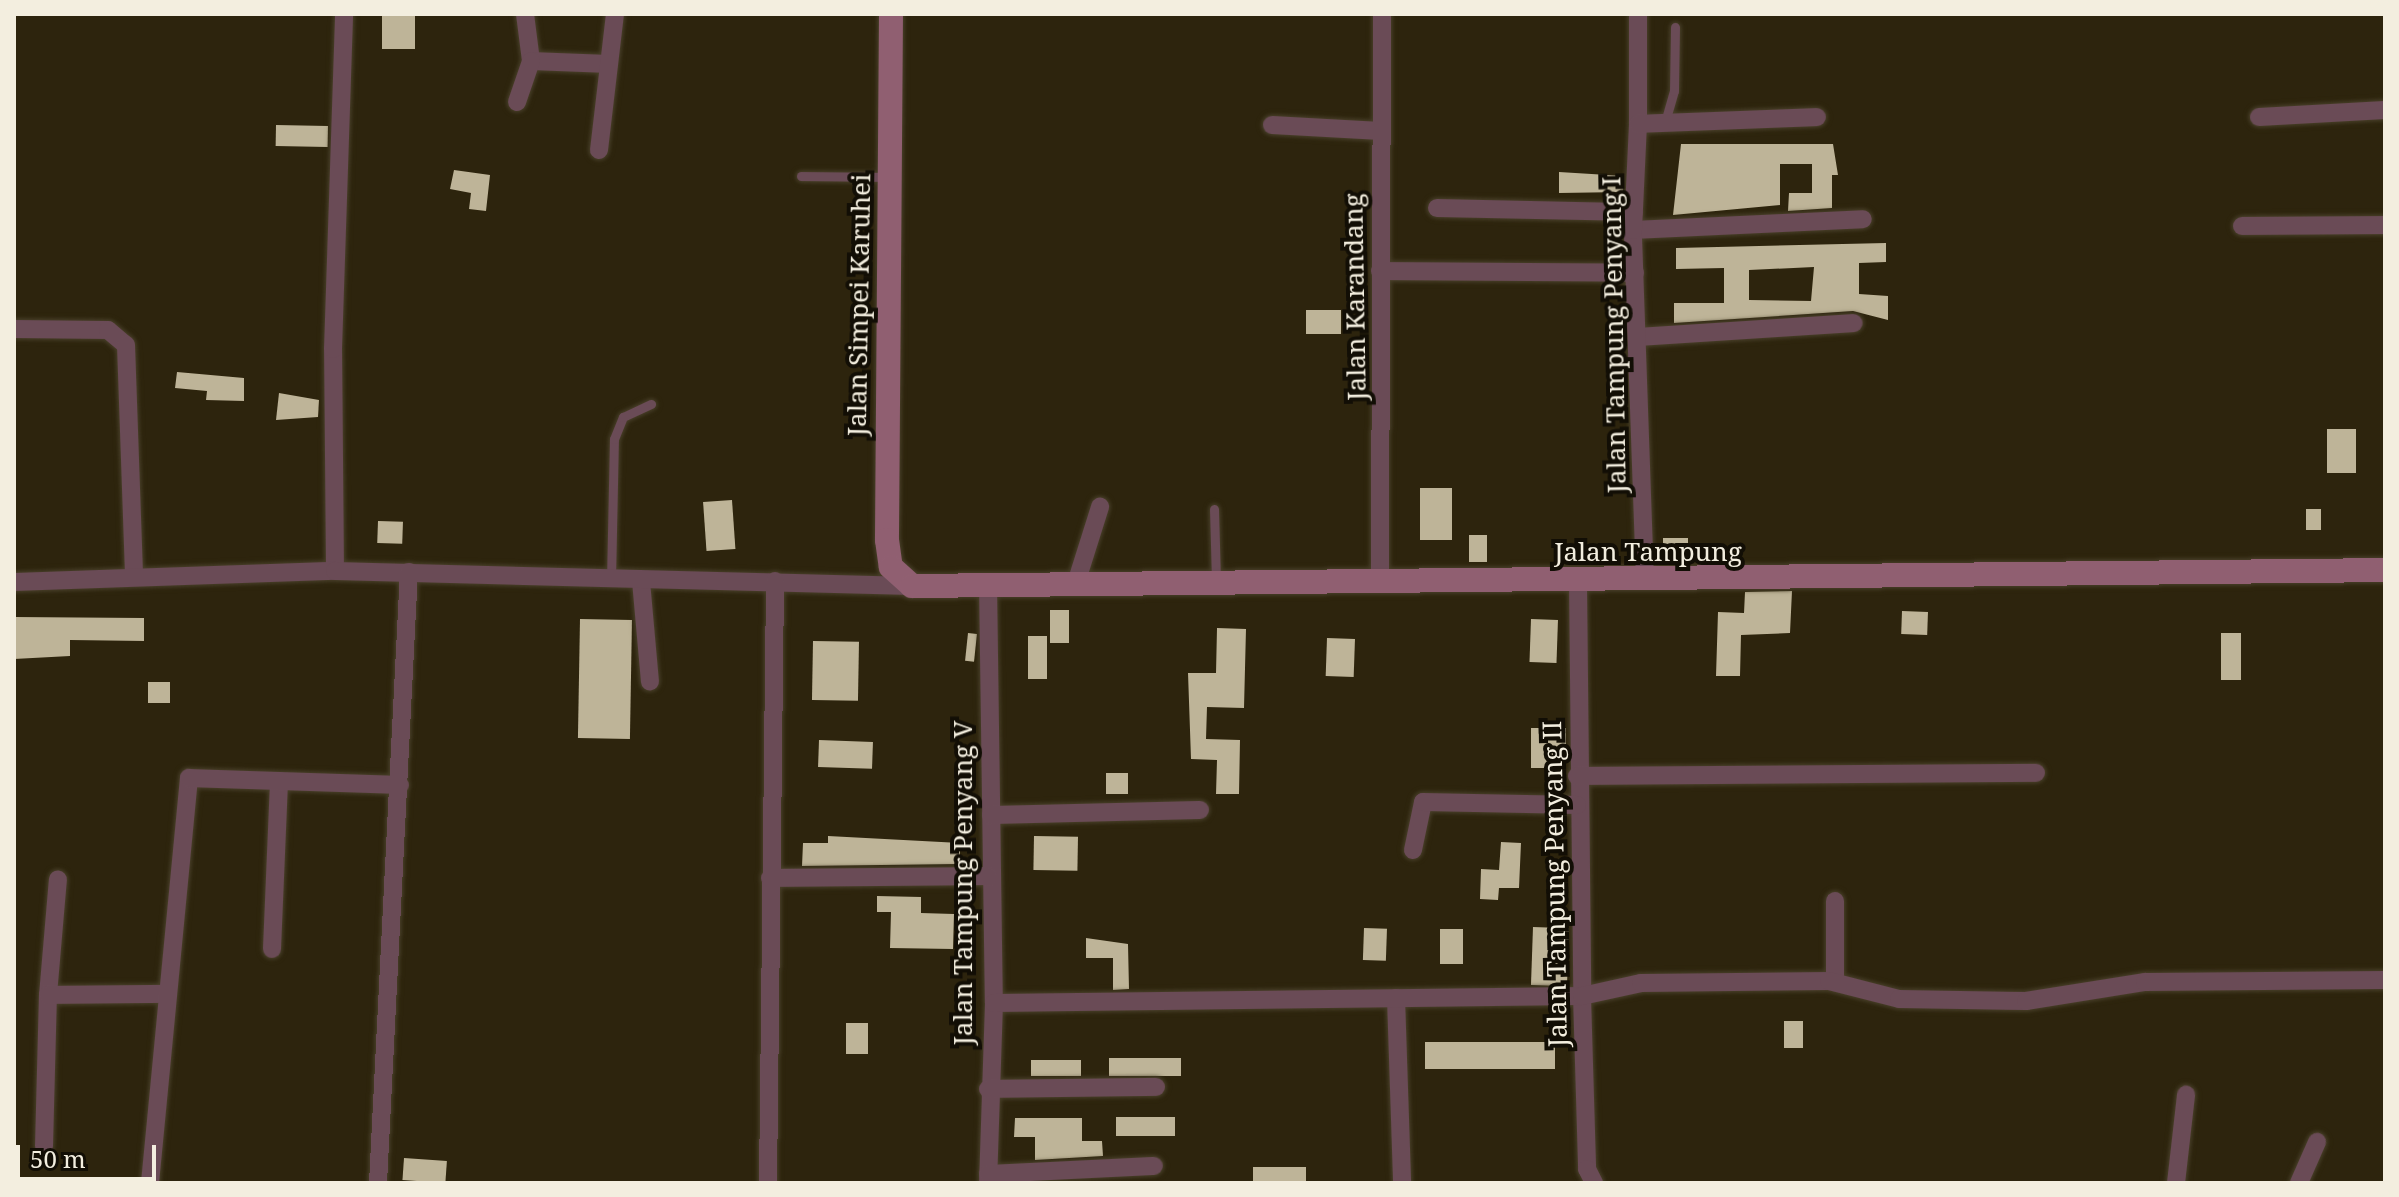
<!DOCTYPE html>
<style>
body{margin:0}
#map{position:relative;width:2399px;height:1197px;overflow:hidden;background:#2d240d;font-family:"Noto Serif",serif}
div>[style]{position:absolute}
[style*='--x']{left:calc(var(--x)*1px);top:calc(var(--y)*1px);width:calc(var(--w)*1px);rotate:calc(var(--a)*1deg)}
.building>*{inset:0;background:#beb498;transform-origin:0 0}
.roads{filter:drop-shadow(0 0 2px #49402a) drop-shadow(0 0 2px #49402a)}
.service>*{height:9px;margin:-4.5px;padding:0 4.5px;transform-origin:4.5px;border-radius:4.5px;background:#6a4b56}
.minor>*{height:18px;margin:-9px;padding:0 9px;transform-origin:9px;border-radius:9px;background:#6a4b56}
.secondary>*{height:24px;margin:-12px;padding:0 12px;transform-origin:12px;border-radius:12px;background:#905f71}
span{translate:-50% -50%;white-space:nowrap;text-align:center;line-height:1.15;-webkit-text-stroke:8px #120e05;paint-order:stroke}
.street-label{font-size:26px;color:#f3eedf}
.frame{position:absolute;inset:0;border:16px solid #f3eedf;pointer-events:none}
.scale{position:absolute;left:16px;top:1145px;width:140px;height:36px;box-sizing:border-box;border:4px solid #f3eedf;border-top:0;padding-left:10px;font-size:24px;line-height:28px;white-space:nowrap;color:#f3eedf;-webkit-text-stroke:6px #120e05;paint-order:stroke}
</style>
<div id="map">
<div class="building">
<div style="left:382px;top:14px;width:33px;height:35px"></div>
<div style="left:276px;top:125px;width:52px;height:21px;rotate:1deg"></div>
<div style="clip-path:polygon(1681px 144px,1833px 144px,1838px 175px,1832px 175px,1832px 208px,1788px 211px,1789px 193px,1812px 193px,1812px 164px,1780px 164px,1780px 205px,1673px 215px)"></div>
<div style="clip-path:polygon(454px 170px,490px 175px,486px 211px,469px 209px,471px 193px,450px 189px)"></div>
<div style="clip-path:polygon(1559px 172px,1624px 176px,1623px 192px,1559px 193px)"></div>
<div style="clip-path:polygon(evenodd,1886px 243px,1886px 262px,1859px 263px,1859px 294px,1888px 296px,1888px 320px,1853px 311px,1674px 323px,1674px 303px,1724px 303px,1724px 268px,1676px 269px,1676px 248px,1886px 243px,1814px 267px,1811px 301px,1749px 300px,1749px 270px,1814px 267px)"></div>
<div style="left:1306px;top:310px;width:35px;height:24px"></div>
<div style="clip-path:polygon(177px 372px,244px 378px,244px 401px,206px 400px,207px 391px,175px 388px)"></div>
<div style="clip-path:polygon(279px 393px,319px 400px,318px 417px,276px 420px)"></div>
<div style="left:2356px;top:429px;width:44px;height:29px;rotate:90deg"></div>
<div style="left:1452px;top:488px;width:52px;height:32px;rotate:90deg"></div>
<div style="left:732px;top:500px;width:49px;height:29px;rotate:86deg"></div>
<div style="left:2321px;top:509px;width:21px;height:15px;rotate:90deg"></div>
<div style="left:378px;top:521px;width:25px;height:22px;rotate:2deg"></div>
<div style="left:1469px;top:535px;width:18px;height:27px"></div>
<div style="left:1663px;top:538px;width:25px;height:14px"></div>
<div style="clip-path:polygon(1792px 591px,1790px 633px,1741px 635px,1740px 676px,1716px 676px,1718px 612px,1744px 613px,1745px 592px)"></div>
<div style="left:1050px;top:610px;width:19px;height:33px"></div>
<div style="left:1902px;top:611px;width:26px;height:23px;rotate:2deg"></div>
<div style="clip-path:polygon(14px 617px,144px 618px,144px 641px,70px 640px,70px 656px,14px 659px)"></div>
<div style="left:580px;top:619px;width:52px;height:119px;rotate:1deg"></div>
<div style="left:1531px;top:619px;width:27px;height:43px;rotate:2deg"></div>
<div style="clip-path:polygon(1217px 628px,1246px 629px,1244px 708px,1207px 707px,1206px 739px,1240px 740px,1239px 794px,1216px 794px,1217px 760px,1191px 759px,1188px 673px,1216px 673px)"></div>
<div style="left:968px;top:633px;width:9px;height:28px;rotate:6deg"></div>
<div style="left:2221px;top:633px;width:20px;height:47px"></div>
<div style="left:1028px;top:636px;width:19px;height:43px"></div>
<div style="left:1327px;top:638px;width:28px;height:38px;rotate:2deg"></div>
<div style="left:813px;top:641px;width:46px;height:59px;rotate:1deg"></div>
<div style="left:148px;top:682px;width:22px;height:21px"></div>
<div style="left:1531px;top:728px;width:35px;height:40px"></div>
<div style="left:819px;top:740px;width:54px;height:27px;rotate:2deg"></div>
<div style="left:1106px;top:773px;width:22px;height:21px"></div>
<div style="clip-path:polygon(828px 836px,960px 843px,960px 864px,802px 866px,803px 843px,828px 843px)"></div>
<div style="left:1034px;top:836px;width:44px;height:34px;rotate:1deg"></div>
<div style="clip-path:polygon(1501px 842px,1521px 843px,1519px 888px,1499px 888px,1498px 900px,1480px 899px,1481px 869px,1499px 870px)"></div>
<div style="clip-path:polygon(877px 896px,921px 897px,921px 913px,954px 914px,953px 949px,890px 948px,891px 912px,877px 912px)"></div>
<div style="left:1533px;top:927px;width:36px;height:58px;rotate:2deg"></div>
<div style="left:1364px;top:928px;width:23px;height:32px;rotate:2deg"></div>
<div style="left:1440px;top:929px;width:23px;height:35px"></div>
<div style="clip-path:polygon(1086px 938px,1128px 944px,1129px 989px,1113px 990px,1113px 958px,1086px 958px)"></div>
<div style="left:1784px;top:1021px;width:19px;height:27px"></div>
<div style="left:846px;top:1023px;width:22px;height:31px"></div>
<div style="left:1555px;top:1042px;width:27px;height:130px;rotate:90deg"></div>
<div style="left:1109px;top:1058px;width:72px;height:18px"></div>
<div style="left:1031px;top:1060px;width:50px;height:16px"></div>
<div style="left:1116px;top:1117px;width:59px;height:19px"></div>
<div style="clip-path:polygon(1015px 1118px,1082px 1118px,1082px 1141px,1102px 1141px,1103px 1156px,1035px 1160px,1035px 1137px,1014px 1137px)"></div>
<div style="left:404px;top:1158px;width:43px;height:22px;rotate:4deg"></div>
<div style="left:1306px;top:1167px;width:16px;height:53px;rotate:90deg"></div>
</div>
<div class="roads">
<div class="service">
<div style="--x:1665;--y:122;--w:32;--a:-74"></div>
<div style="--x:1674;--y:91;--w:64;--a:-89.1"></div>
<div style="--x:801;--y:176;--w:87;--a:0.7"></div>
<div style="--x:1214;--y:509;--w:71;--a:88.4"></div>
<div style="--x:611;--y:580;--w:141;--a:-88.8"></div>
<div style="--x:614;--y:439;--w:24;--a:-68"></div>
<div style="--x:623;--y:417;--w:31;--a:-25"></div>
</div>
<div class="minor">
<div style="--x:525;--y:14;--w:47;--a:82.7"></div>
<div style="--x:531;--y:61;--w:78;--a:2.2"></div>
<div style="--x:1638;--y:14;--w:110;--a:90"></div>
<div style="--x:517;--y:102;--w:43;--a:-71.1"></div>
<div style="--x:2259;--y:117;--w:126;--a:-3.2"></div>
<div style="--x:1272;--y:125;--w:109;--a:3.2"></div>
<div style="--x:599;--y:150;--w:137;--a:-83.3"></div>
<div style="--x:1437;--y:208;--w:197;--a:1.2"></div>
<div style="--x:2242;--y:226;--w:143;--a:-0.4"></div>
<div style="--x:1633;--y:230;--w:230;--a:-2.7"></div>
<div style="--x:1380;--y:271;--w:255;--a:0.4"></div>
<div style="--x:14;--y:329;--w:94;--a:0.6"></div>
<div style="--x:108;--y:330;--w:23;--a:40"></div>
<div style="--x:126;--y:345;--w:231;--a:88"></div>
<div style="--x:1639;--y:337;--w:215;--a:-3.7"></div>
<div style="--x:335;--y:571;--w:222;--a:-90.5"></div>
<div style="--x:333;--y:349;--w:335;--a:-88.1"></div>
<div style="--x:1077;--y:580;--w:77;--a:-72.5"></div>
<div style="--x:1380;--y:580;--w:566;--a:-89.8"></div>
<div style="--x:1645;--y:580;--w:350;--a:-92"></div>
<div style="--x:1633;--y:230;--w:106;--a:-87.3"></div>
<div style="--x:1638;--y:124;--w:179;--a:-2.2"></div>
<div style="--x:641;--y:581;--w:101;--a:84.9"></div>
<div style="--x:14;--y:582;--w:321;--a:-2"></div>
<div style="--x:335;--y:571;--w:577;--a:1.49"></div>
<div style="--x:1578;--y:582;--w:414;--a:89.4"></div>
<div style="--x:1582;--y:996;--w:173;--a:88.3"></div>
<div style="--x:1587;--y:1169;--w:16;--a:63"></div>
<div style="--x:988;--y:583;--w:420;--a:89.2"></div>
<div style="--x:994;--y:1003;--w:180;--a:91.9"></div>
<div style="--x:1577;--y:776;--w:459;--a:-0.4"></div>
<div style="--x:991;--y:815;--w:209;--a:-1.4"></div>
<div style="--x:1413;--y:850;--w:49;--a:-78.2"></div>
<div style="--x:1423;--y:802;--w:154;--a:1.1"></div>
<div style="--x:770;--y:878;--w:218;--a:-0.5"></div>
<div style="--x:1835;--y:901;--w:81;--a:90"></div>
<div style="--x:272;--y:949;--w:168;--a:-87.6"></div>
<div style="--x:48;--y:995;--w:116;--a:-85.1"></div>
<div style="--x:1396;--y:998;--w:185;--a:88.1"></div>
<div style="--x:994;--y:1003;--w:588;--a:-0.68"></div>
<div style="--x:1582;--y:996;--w:60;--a:-12.4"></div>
<div style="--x:1641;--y:983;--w:188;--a:-0.6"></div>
<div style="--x:1829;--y:981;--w:72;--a:14.4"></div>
<div style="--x:1899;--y:999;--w:127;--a:0.9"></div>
<div style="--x:2026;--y:1001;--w:121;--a:-9.1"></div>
<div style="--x:2145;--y:982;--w:240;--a:-0.5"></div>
<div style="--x:988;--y:1089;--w:168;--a:-0.7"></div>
<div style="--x:44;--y:1146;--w:151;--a:-88.5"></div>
<div style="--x:48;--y:995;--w:120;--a:-0.5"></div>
<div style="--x:988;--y:1174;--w:166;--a:-2.8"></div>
<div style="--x:150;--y:1183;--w:407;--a:-84.5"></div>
<div style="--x:189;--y:778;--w:211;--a:1.9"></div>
<div style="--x:378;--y:1183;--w:612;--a:-87.1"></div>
<div style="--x:768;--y:1183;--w:602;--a:-89.33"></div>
<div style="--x:2176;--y:1183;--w:89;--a:-83.5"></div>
<div style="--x:2299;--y:1183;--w:45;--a:-66.3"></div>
</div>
<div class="secondary">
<div style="--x:891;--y:14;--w:526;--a:90.44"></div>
<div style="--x:887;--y:540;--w:27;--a:82"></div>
<div style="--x:891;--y:567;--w:28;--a:42"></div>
<div style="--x:912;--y:586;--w:1473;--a:-0.62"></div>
</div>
</div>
<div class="street-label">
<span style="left:1355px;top:297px;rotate:-91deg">Jalan Karandang</span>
<span style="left:859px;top:305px;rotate:-89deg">Jalan Simpei Karuhei</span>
<span style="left:1614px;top:335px;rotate:-91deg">Jalan Tampung Penyang I</span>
<span style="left:1648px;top:552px">Jalan Tampung</span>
<span style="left:963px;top:883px;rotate:-90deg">Jalan Tampung Penyang V</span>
<span style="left:1555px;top:884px;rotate:-91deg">Jalan Tampung Penyang II</span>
</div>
<div class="frame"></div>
<div class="scale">50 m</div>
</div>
